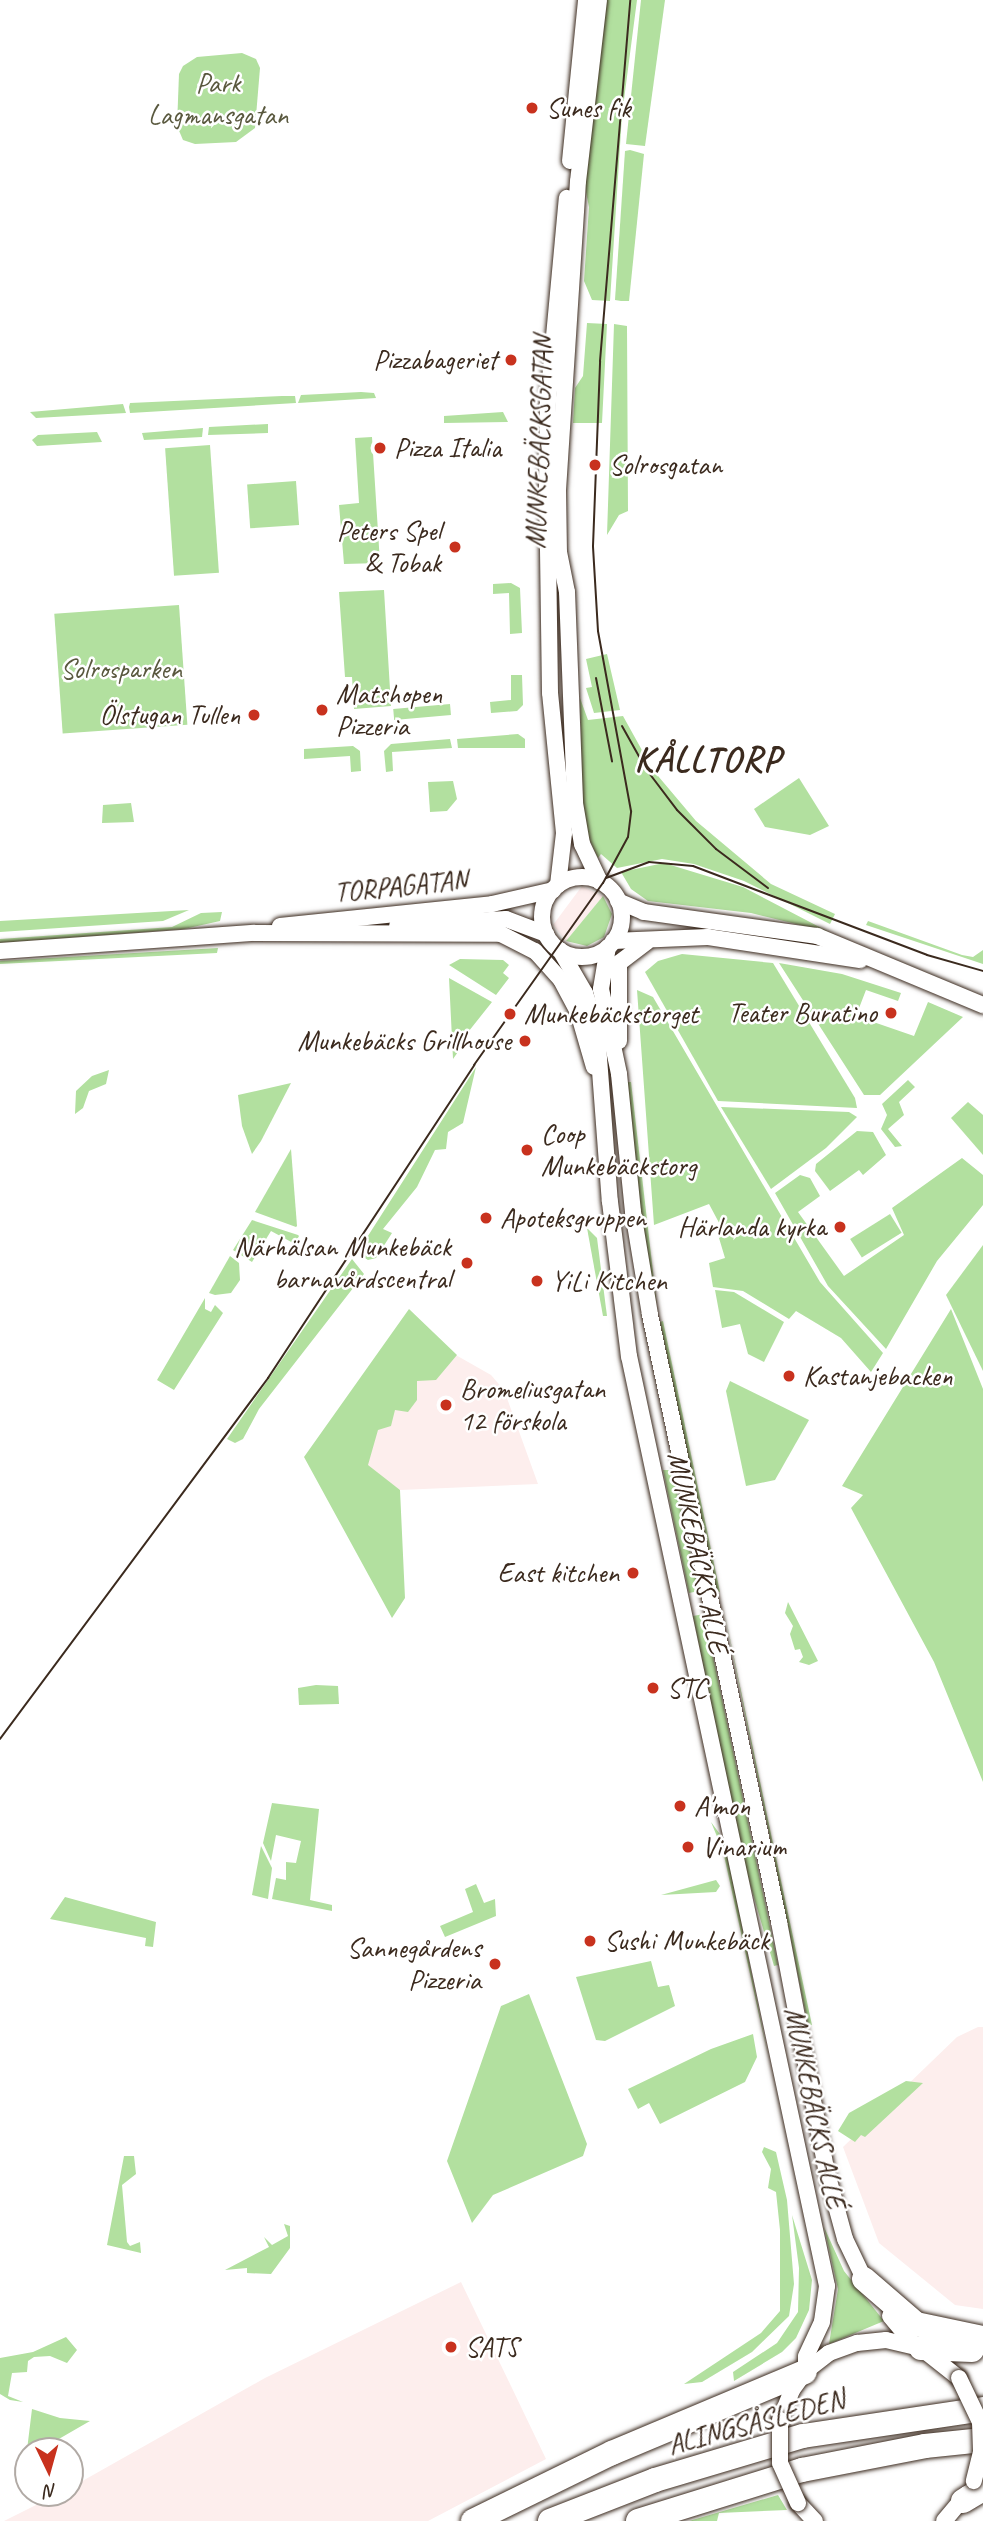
<!DOCTYPE html>
<meta charset="utf-8">
<style>
body{margin:0}
#map{position:relative;width:983px;height:2521px;overflow:hidden;background:#fff;font-family:Caveat,sans-serif}
div>[style]{position:absolute}
[style*='--x']{left:calc(var(--x)*1px);top:calc(var(--y)*1px);width:calc(var(--w)*1px);rotate:calc(var(--a)*1deg)}
.built>*{inset:0;background:#fdeeed}
.green>*{inset:0;background:#b2e09f;transform-origin:0 0}
.roads{filter:drop-shadow(0 0 2px #3b2a1e) drop-shadow(0 0 2px #3b2a1e)}
.tertiary>*{height:16px;margin:-8px;padding:0 8px;transform-origin:8px;border-radius:8px;background:#fff}
.tertiary>.ring{margin:-8px;padding:0;box-sizing:content-box;background:none;border:16px solid #fff;border-radius:50%}
.motorway>*{height:24px;margin:-12px;padding:0 12px;transform-origin:12px;border-radius:12px;background:#fff}
.tram>*{height:2px;margin:-1px;padding:0 1px;transform-origin:1px;border-radius:1px;background:#3b2a1e}
.bridges{filter:drop-shadow(0 0 2px #3b2a1e) drop-shadow(0 0 2px #3b2a1e)}
.tertiary-bridge>*{height:16px;margin:-8px;padding:0 8px;transform-origin:8px;border-radius:8px;background:#fff}
.dots>*{width:19px;height:19px;translate:-50% -50%;box-sizing:border-box;border:4px solid #fff;border-radius:50%}
span{translate:-50% -50%;white-space:nowrap;text-align:center;line-height:1.15;-webkit-text-stroke:5px #fff;paint-order:stroke}
.park-label{font-size:28px;color:#59583e}
.poi-label{font-size:28px;color:#3b2a1e}
.left{translate:0 -50%;text-align:left}
.right{translate:-100% -50%;text-align:right}
.street-label{font-size:28px;color:#3b2a1e}
.district-label{font-size:35px;color:#3b2a1e;font-weight:700;letter-spacing:2px}
.north{position:absolute;left:14px;top:2437px;width:70px;height:70px;box-sizing:border-box;background:#fff;border:2px solid #b1aaa5;border-radius:50%;rotate:175deg;font-size:19px;font-weight:700;line-height:28px;text-align:center;color:#3b2a1e}
.north::after{content:'';display:block;margin:auto;width:24px;height:32px;background:#c8321e;clip-path:polygon(50% 0,100% 100%,50% 72%,0 100%)}
</style>
<div id="map">
<div class="built">
<div style="clip-path:polygon(582px 886px,603px 896px,566px 941px,553px 925px)"></div>
<div style="clip-path:polygon(454px 1354px,491px 1375px,504px 1390px,538px 1484px,400px 1490px,367px 1466px,387px 1381px)"></div>
<div style="clip-path:polygon(978px 2027px,983px 2027px,983px 2309px,955px 2305px,879px 2243px,843px 2147px,957px 2037px)"></div>
<div style="clip-path:polygon(461px 2282px,546px 2459px,428px 2521px,4px 2521px,60px 2493px,70px 2493px,70px 2488px,265px 2378px)"></div>
</div>
<div class="green">
<div style="clip-path:polygon(604px 0,637px 0,622px 115px,610px 301px,592px 300px,584px 281px,589px 207px,584px 182px)"></div>
<div style="clip-path:polygon(641px 0,665px 0,645px 146px,626px 144px)"></div>
<div style="clip-path:polygon(242px 53px,256px 59px,260px 68px,255px 128px,236px 142px,195px 144px,183px 140px,177px 126px,179px 74px,183px 66px,197px 57px)"></div>
<div style="clip-path:polygon(630px 150px,644px 154px,629px 301px,621px 301px,615px 300px,625px 151px)"></div>
<div style="clip-path:polygon(587px 323px,607px 324px,602px 423px,573px 423px,575px 388px,583px 376px)"></div>
<div style="clip-path:polygon(614px 324px,627px 326px,628px 511px,619px 515px,607px 535px)"></div>
<div style="clip-path:polygon(361px 392px,374px 393px,376px 398px,298px 403px,301px 395px)"></div>
<div style="clip-path:polygon(282px 396px,295px 396px,296px 403px,130px 413px,129px 407px,130px 403px)"></div>
<div style="clip-path:polygon(123px 404px,126px 413px,36px 418px,30px 412px)"></div>
<div style="clip-path:polygon(503px 412px,508px 422px,444px 423px,444px 416px)"></div>
<div style="clip-path:polygon(268px 424px,268px 433px,208px 435px,209px 427px)"></div>
<div style="clip-path:polygon(203px 428px,202px 437px,144px 440px,142px 433px)"></div>
<div style="clip-path:polygon(97px 432px,102px 442px,37px 446px,32px 440px,38px 435px)"></div>
<div style="clip-path:polygon(372px 437px,380px 563px,344px 564px,339px 505px,359px 503px,355px 438px)"></div>
<div style="left:210px;top:445px;width:128px;height:45px;rotate:86deg"></div>
<div style="left:296px;top:481px;width:44px;height:49px;rotate:86deg"></div>
<div style="clip-path:polygon(511px 583px,520px 588px,522px 633px,510px 634px,509px 593px,493px 594px,493px 584px)"></div>
<div style="clip-path:polygon(384px 590px,391px 706px,354px 709px,352px 677px,345px 677px,339px 592px)"></div>
<div style="left:179px;top:605px;width:120px;height:125px;rotate:86deg"></div>
<div style="clip-path:polygon(607px 654px,620px 710px,594px 713px,586px 688px,592px 687px,586px 659px)"></div>
<div style="clip-path:polygon(511px 675px,522px 675px,523px 705px,517px 711px,491px 713px,490px 702px,511px 700px)"></div>
<div style="clip-path:polygon(580px 698px,588px 720px,623px 716px,653px 770px,696px 821px,771px 884px,835px 914px,830px 924px,744px 881px,694px 864px,662px 859px,617px 868px,601px 854px,598px 858px,583px 826px)"></div>
<div style="left:450px;top:704px;width:11px;height:57px;rotate:85deg"></div>
<div style="clip-path:polygon(518px 734px,525px 739px,525px 748px,458px 748px,457px 739px)"></div>
<div style="clip-path:polygon(450px 739px,452px 748px,392px 752px,393px 771px,386px 772px,384px 751px,391px 744px)"></div>
<div style="clip-path:polygon(353px 746px,360px 751px,361px 771px,351px 772px,350px 756px,304px 759px,304px 749px)"></div>
<div style="clip-path:polygon(799px 778px,829px 826px,810px 835px,765px 827px,754px 809px)"></div>
<div style="clip-path:polygon(453px 781px,457px 799px,447px 811px,430px 812px,428px 782px)"></div>
<div style="clip-path:polygon(131px 803px,134px 822px,102px 823px,103px 805px)"></div>
<div style="clip-path:polygon(664px 863px,743px 887px,829px 932px,751px 913px,648px 901px,631px 889px,621px 872px)"></div>
<div style="clip-path:polygon(603px 896px,612px 914px,604px 937px,587px 946px,566px 941px)"></div>
<div style="clip-path:polygon(189px 910px,163px 921px,0 932px,0 921px)"></div>
<div style="clip-path:polygon(222px 912px,220px 921px,184px 929px,0 943px,0 939px,172px 927px,201px 913px)"></div>
<div style="clip-path:polygon(868px 921px,962px 955px,973px 957px,983px 950px,983px 964px,866px 925px)"></div>
<div style="clip-path:polygon(218px 948px,217px 953px,0 964px,0 961px)"></div>
<div style="clip-path:polygon(682px 954px,773px 963px,855px 1098px,857px 1108px,718px 1101px,645px 972px,658px 961px)"></div>
<div style="clip-path:polygon(460px 959px,503px 960px,509px 965px,503px 973px,509px 978px,496px 995px,449px 965px)"></div>
<div style="clip-path:polygon(779px 963px,842px 974px,901px 993px,898px 1001px,866px 990px,856px 1016px,914px 1036px,928px 1002px,963px 1017px,880px 1095px,864px 1095px)"></div>
<div style="clip-path:polygon(449px 978px,492px 1002px,457px 1046px,460px 1049px,453px 1059px)"></div>
<div style="clip-path:polygon(637px 990px,653px 997px,820px 1282px,883px 1353px,871px 1372px,841px 1338px,796px 1311px,789px 1319px,743px 1291px,713px 1287px,709px 1263px,725px 1258px,719px 1238px,725px 1234px,709px 1204px,654px 1225px)"></div>
<div style="clip-path:polygon(476px 1067px,463px 1123px,448px 1132px,446px 1149px,435px 1150px,417px 1187px,383px 1229px,392px 1233px,376px 1258px,368px 1260px,357px 1253px)"></div>
<div style="clip-path:polygon(109px 1070px,106px 1084px,89px 1091px,83px 1108px,75px 1114px,76px 1091px,92px 1076px)"></div>
<div style="clip-path:polygon(908px 1080px,915px 1087px,899px 1102px,904px 1115px,888px 1129px,902px 1146px,895px 1147px,881px 1129px,887px 1115px,882px 1104px)"></div>
<div style="clip-path:polygon(627px 1082px,631px 1082px,657px 1306px,644px 1241px)"></div>
<div style="clip-path:polygon(291px 1083px,261px 1141px,252px 1154px,242px 1126px,238px 1095px)"></div>
<div style="clip-path:polygon(968px 1102px,983px 1115px,983px 1155px,951px 1118px)"></div>
<div style="clip-path:polygon(721px 1107px,849px 1112px,857px 1117px,826px 1148px,771px 1189px)"></div>
<div style="clip-path:polygon(857px 1131px,873px 1132px,886px 1155px,863px 1175px,859px 1170px,830px 1191px,815px 1171px,816px 1164px)"></div>
<div style="clip-path:polygon(291px 1149px,297px 1226px,296px 1227px,255px 1212px)"></div>
<div style="clip-path:polygon(962px 1158px,983px 1175px,983px 1205px,937px 1261px,886px 1349px,828px 1286px,775px 1193px,800px 1175px,810px 1178px,820px 1196px,798px 1212px,844px 1276px,904px 1235px,892px 1208px)"></div>
<div style="left:890px;top:1214px;width:22px;height:47px;rotate:58deg"></div>
<div style="clip-path:polygon(252px 1220px,298px 1235px,299px 1236px,295px 1244px,271px 1231px,252px 1262px,233px 1250px)"></div>
<div style="clip-path:polygon(587px 1228px,597px 1238px,607px 1316px,603px 1316px)"></div>
<div style="clip-path:polygon(983px 1245px,983px 1371px,946px 1295px)"></div>
<div style="clip-path:polygon(230px 1256px,239px 1263px,240px 1280px,231px 1293px,215px 1295px,209px 1293px)"></div>
<div style="clip-path:polygon(352px 1259px,364px 1274px,259px 1409px,243px 1439px,235px 1443px,227px 1439px)"></div>
<div style="clip-path:polygon(715px 1290px,734px 1292px,784px 1322px,764px 1362px,748px 1354px,740px 1324px,722px 1328px)"></div>
<div style="clip-path:polygon(205px 1298px,205px 1309px,211px 1312px,215px 1305px,223px 1313px,174px 1390px,157px 1380px)"></div>
<div style="clip-path:polygon(409px 1309px,457px 1355px,436px 1380px,417px 1381px,417px 1400px,408px 1412px,395px 1410px,391px 1426px,378px 1430px,368px 1465px,400px 1490px,405px 1598px,392px 1618px,304px 1457px)"></div>
<div style="clip-path:polygon(951px 1309px,983px 1389px,983px 1782px,934px 1662px,851px 1508px,863px 1495px,842px 1486px)"></div>
<div style="clip-path:polygon(663px 1321px,720px 1592px,716px 1593px,660px 1322px)"></div>
<div style="clip-path:polygon(730px 1381px,809px 1420px,775px 1480px,746px 1486px,726px 1391px)"></div>
<div style="clip-path:polygon(663px 1470px,670px 1470px,677px 1493px,699px 1591px,689px 1593px)"></div>
<div style="clip-path:polygon(788px 1602px,818px 1661px,809px 1665px,799px 1662px,803px 1657px,800px 1649px,795px 1650px,790px 1634px,793px 1626px,785px 1613px)"></div>
<div style="clip-path:polygon(723px 1605px,771px 1834px,812px 2025px,808px 2025px)"></div>
<div style="clip-path:polygon(704px 1614px,778px 1965px,774px 1966px,745px 1867px,693px 1616px)"></div>
<div style="clip-path:polygon(316px 1685px,338px 1686px,339px 1704px,299px 1705px,298px 1688px)"></div>
<div style="clip-path:polygon(272px 1803px,319px 1809px,310px 1900px,332px 1905px,332px 1911px,272px 1899px,276px 1878px,286px 1880px,286px 1862px,296px 1863px,301px 1841px,276px 1835px,271px 1861px,263px 1843px)"></div>
<div style="clip-path:polygon(711px 1822px,725px 1841px,768px 2056px,723px 1851px)"></div>
<div style="clip-path:polygon(261px 1846px,272px 1868px,268px 1899px,252px 1895px)"></div>
<div style="clip-path:polygon(716px 1880px,720px 1886px,716px 1892px,661px 1895px)"></div>
<div style="clip-path:polygon(476px 1884px,484px 1903px,495px 1899px,496px 1916px,445px 1937px,440px 1926px,473px 1912px,465px 1889px)"></div>
<div style="clip-path:polygon(65px 1897px,156px 1922px,153px 1947px,145px 1946px,146px 1938px,50px 1919px)"></div>
<div style="clip-path:polygon(651px 1961px,658px 1987px,669px 1985px,675px 2006px,605px 2041px,596px 2040px,576px 1977px)"></div>
<div style="clip-path:polygon(529px 1994px,587px 2144px,583px 2156px,493px 2195px,472px 2223px,447px 2161px,501px 2006px)"></div>
<div style="clip-path:polygon(753px 2034px,757px 2057px,745px 2082px,660px 2124px,649px 2103px,638px 2109px,628px 2089px,711px 2049px)"></div>
<div style="clip-path:polygon(906px 2081px,923px 2083px,865px 2137px,861px 2135px,855px 2142px,838px 2131px,849px 2113px)"></div>
<div style="clip-path:polygon(764px 2147px,776px 2152px,787px 2200px,794px 2284px,789px 2316px,752px 2352px,702px 2382px,684px 2384px,761px 2333px,780px 2311px,780px 2230px,776px 2192px,768px 2188px,771px 2169px,762px 2152px)"></div>
<div style="clip-path:polygon(124px 2156px,134px 2156px,136px 2174px,122px 2185px,127px 2242px,130px 2246px,140px 2242px,141px 2253px,107px 2245px)"></div>
<div style="clip-path:polygon(792px 2215px,812px 2280px,809px 2310px,796px 2338px,782px 2352px,734px 2381px,733px 2372px,777px 2343px,798px 2312px,799px 2268px)"></div>
<div style="clip-path:polygon(284px 2224px,290px 2226px,290px 2248px,271px 2274px,247px 2273px,247px 2268px,225px 2270px,269px 2247px,264px 2237px,272px 2245px,288px 2236px)"></div>
<div style="clip-path:polygon(824px 2227px,844px 2271px,884px 2321px,829px 2344px,838px 2289px)"></div>
<div style="clip-path:polygon(66px 2337px,77px 2350px,67px 2363px,50px 2356px,34px 2357px,28px 2361px,27px 2372px,12px 2373px,8px 2396px,23px 2402px,10px 2400px,0 2394px,0 2358px,33px 2352px)"></div>
<div style="clip-path:polygon(32px 2409px,60px 2418px,90px 2421px,38px 2451px,28px 2451px,26px 2458px)"></div>
<div style="clip-path:polygon(778px 2495px,787px 2510px,719px 2513px,717px 2521px,689px 2521px)"></div>
</div>
<div class="roads">
<div class="tertiary">
<div style="--x:599;--y:0;--w:182;--a:96.6"></div>
<div style="--x:578;--y:181;--w:311;--a:93.7"></div>
<div style="--x:558;--y:491;--w:61;--a:89.1"></div>
<div style="--x:559;--y:552;--w:41;--a:78.7"></div>
<div style="--x:567;--y:592;--w:211;--a:87.8"></div>
<div style="--x:575;--y:803;--w:42;--a:80.3"></div>
<div style="--x:582;--y:844;--w:42;--a:64.7"></div>
<div style="--x:570;--y:161;--w:162;--a:-84.3"></div>
<div class="ring" style="left:542px;top:877px;width:64px;height:64px"></div>
<div style="--x:558;--y:885;--w:52;--a:-83.4"></div>
<div style="--x:564;--y:833;--w:141;--a:-95.7"></div>
<div style="--x:550;--y:693;--w:203;--a:-90.8"></div>
<div style="--x:547;--y:490;--w:89;--a:-89.4"></div>
<div style="--x:548;--y:401;--w:204;--a:-84.7"></div>
<div style="--x:618;--y:901;--w:28;--a:23"></div>
<div style="--x:644;--y:912;--w:175;--a:7.9"></div>
<div style="--x:817;--y:936;--w:180;--a:22.6"></div>
<div style="--x:280;--y:926;--w:213;--a:-5.9"></div>
<div style="--x:492;--y:904;--w:63;--a:-12.9"></div>
<div style="--x:397;--y:926;--w:109;--a:-3.7"></div>
<div style="--x:506;--y:919;--w:43;--a:20.6"></div>
<div style="--x:613;--y:941;--w:95;--a:-2.4"></div>
<div style="--x:708;--y:937;--w:154;--a:8.6"></div>
<div style="--x:608;--y:947;--w:43;--a:99.5"></div>
<div style="--x:601;--y:989;--w:87;--a:78"></div>
<div style="--x:619;--y:1074;--w:139;--a:84.2"></div>
<div style="--x:633;--y:1212;--w:104;--a:80.6"></div>
<div style="--x:650;--y:1315;--w:621;--a:78"></div>
<div style="--x:779;--y:1922;--w:256;--a:79.2"></div>
<div style="--x:827;--y:2173;--w:68;--a:74.7"></div>
<div style="--x:845;--y:2239;--w:53;--a:64.4"></div>
<div style="--x:560;--y:950;--w:50;--a:59.8"></div>
<div style="--x:585;--y:993;--w:40;--a:72"></div>
<div style="--x:597;--y:1031;--w:171;--a:85.7"></div>
<div style="--x:610;--y:1202;--w:155;--a:83"></div>
<div style="--x:629;--y:1356;--w:951;--a:77.98"></div>
<div style="--x:827;--y:2286;--w:36;--a:98"></div>
<div style="--x:822;--y:2322;--w:38;--a:115"></div>
<div style="--x:806;--y:2357;--w:14;--a:90"></div>
<div style="--x:0;--y:951;--w:255;--a:-4.1"></div>
<div style="--x:254;--y:933;--w:247;--a:0.2"></div>
<div style="--x:501;--y:934;--w:38;--a:27"></div>
<div style="--x:535;--y:951;--w:39;--a:48"></div>
<div style="--x:561;--y:980;--w:36;--a:62"></div>
<div style="--x:578;--y:1012;--w:57;--a:73.8"></div>
<div style="--x:619;--y:1041;--w:78;--a:-90"></div>
<div style="--x:619;--y:963;--w:35;--a:-37"></div>
<div style="--x:890;--y:2316;--w:39;--a:50"></div>
<div style="--x:780;--y:2420;--w:32;--a:-68"></div>
<div style="--x:792;--y:2390;--w:24;--a:-54"></div>
<div style="--x:806;--y:2371;--w:29;--a:-38"></div>
<div style="--x:829;--y:2353;--w:30;--a:-20"></div>
<div style="--x:857;--y:2343;--w:29;--a:-6"></div>
<div style="--x:886;--y:2340;--w:36;--a:13"></div>
<div style="--x:921;--y:2348;--w:48;--a:38.3"></div>
<div style="--x:798;--y:2503;--w:25;--a:47"></div>
<div style="--x:944;--y:2521;--w:35;--a:-50"></div>
</div>
<div class="motorway">
<div style="--x:864;--y:2279;--w:69;--a:40.9"></div>
<div style="--x:916;--y:2324;--w:68;--a:11.8"></div>
<div style="--x:921;--y:2348;--w:51;--a:2.2"></div>
<div style="--x:963;--y:2501;--w:23;--a:-31"></div>
<div style="--x:473;--y:2521;--w:155;--a:-26.1"></div>
<div style="--x:612;--y:2453;--w:209;--a:-22.8"></div>
<div style="--x:550;--y:2521;--w:113;--a:-21.3"></div>
<div style="--x:655;--y:2480;--w:154;--a:-16.6"></div>
<div style="--x:803;--y:2436;--w:182;--a:-8.5"></div>
<div style="--x:638;--y:2521;--w:172;--a:-17.3"></div>
<div style="--x:802;--y:2470;--w:125;--a:-11"></div>
<div style="--x:925;--y:2446;--w:58;--a:-5.9"></div>
</div>
</div>
<div class="tram">
<div style="--x:596;--y:678;--w:85;--a:79.1"></div>
<div style="--x:622;--y:726;--w:49;--a:60.8"></div>
<div style="--x:646;--y:769;--w:51;--a:52.9"></div>
<div style="--x:677;--y:810;--w:55;--a:45"></div>
<div style="--x:716;--y:849;--w:65;--a:36.9"></div>
<div style="--x:606;--y:878;--w:46;--a:-20.4"></div>
<div style="--x:649;--y:862;--w:44;--a:5.2"></div>
<div style="--x:693;--y:866;--w:250;--a:20.8"></div>
<div style="--x:927;--y:955;--w:58;--a:15.9"></div>
<div style="--x:0;--y:1739;--w:450;--a:-53.4"></div>
<div style="--x:268;--y:1378;--w:375;--a:-56.6"></div>
<div style="--x:474;--y:1065;--w:223;--a:-54.7"></div>
<div style="--x:603;--y:883;--w:52;--a:-61.5"></div>
<div style="--x:628;--y:837;--w:26;--a:-83"></div>
<div style="--x:631;--y:811;--w:183;--a:-100.4"></div>
<div style="--x:598;--y:631;--w:85;--a:-93.4"></div>
<div style="--x:593;--y:546;--w:185;--a:-87.8"></div>
<div style="--x:600;--y:361;--w:362;--a:-85.2"></div>
</div>
<div class="bridges">
<div class="tertiary-bridge">
<div style="--x:959;--y:2378;--w:49;--a:64.5"></div>
<div style="--x:980;--y:2422;--w:30;--a:88"></div>
<div style="--x:981;--y:2452;--w:30;--a:104"></div>
<div style="--x:780;--y:2420;--w:43;--a:90"></div>
<div style="--x:780;--y:2463;--w:44;--a:65.8"></div>
</div>
</div>
<div class="dots">
<div style="left:532px;top:108px;background:#c8321e"></div>
<div style="left:511px;top:360px;background:#c8321e"></div>
<div style="left:380px;top:448px;background:#c8321e"></div>
<div style="left:595px;top:465px;background:#c8321e"></div>
<div style="left:455px;top:547px;background:#c8321e"></div>
<div style="left:322px;top:710px;background:#c8321e"></div>
<div style="left:254px;top:715px;background:#c8321e"></div>
<div style="left:891px;top:1013px;background:#c8321e"></div>
<div style="left:510px;top:1014px;background:#c8321e"></div>
<div style="left:525px;top:1041px;background:#c8321e"></div>
<div style="left:527px;top:1150px;background:#c8321e"></div>
<div style="left:486px;top:1218px;background:#c8321e"></div>
<div style="left:840px;top:1227px;background:#c8321e"></div>
<div style="left:467px;top:1263px;background:#c8321e"></div>
<div style="left:537px;top:1281px;background:#c8321e"></div>
<div style="left:789px;top:1376px;background:#c8321e"></div>
<div style="left:446px;top:1405px;background:#c8321e"></div>
<div style="left:633px;top:1573px;background:#c8321e"></div>
<div style="left:653px;top:1688px;background:#c8321e"></div>
<div style="left:680px;top:1806px;background:#c8321e"></div>
<div style="left:688px;top:1847px;background:#c8321e"></div>
<div style="left:590px;top:1941px;background:#c8321e"></div>
<div style="left:495px;top:1964px;background:#c8321e"></div>
<div style="left:451px;top:2347px;background:#c8321e"></div>
</div>
<div class="park-label">
<span style="left:218px;top:99px">Park<br>Lagmansgatan</span>
<span style="left:121px;top:669px">Solrosparken</span>
</div>
<div class="poi-label">
<span class="left" style="left:546px;top:108px">Sunes fik</span>
<span class="right" style="left:497px;top:360px">Pizzabageriet</span>
<span class="left" style="left:394px;top:448px">Pizza Italia</span>
<span class="left" style="left:609px;top:465px">Solrosgatan</span>
<span class="right" style="left:441px;top:547px">Peters Spel<br>&amp; Tobak</span>
<span class="left" style="left:336px;top:710px">Matshopen<br>Pizzeria</span>
<span class="right" style="left:240px;top:715px">Ölstugan Tullen</span>
<span class="right" style="left:877px;top:1013px">Teater Buratino</span>
<span class="left" style="left:524px;top:1014px">Munkebäckstorget</span>
<span class="right" style="left:511px;top:1041px">Munkebäcks Grillhouse</span>
<span class="left" style="left:541px;top:1150px">Coop<br>Munkebäckstorg</span>
<span class="left" style="left:500px;top:1218px">Apoteksgruppen</span>
<span class="right" style="left:826px;top:1227px">Härlanda kyrka</span>
<span class="right" style="left:451px;top:1263px">Närhälsan Munkebäck<br>barnavårdscentral</span>
<span class="left" style="left:551px;top:1281px">YiLi Kitchen</span>
<span class="left" style="left:803px;top:1376px">Kastanjebacken</span>
<span class="left" style="left:460px;top:1405px">Bromeliusgatan<br>12 förskola</span>
<span class="right" style="left:619px;top:1573px">East kitchen</span>
<span class="left" style="left:667px;top:1688px">STC</span>
<span class="left" style="left:694px;top:1806px">A'mon</span>
<span class="left" style="left:702px;top:1847px">Vinarium</span>
<span class="left" style="left:604px;top:1941px">Sushi Munkebäck</span>
<span class="right" style="left:481px;top:1964px">Sannegårdens<br>Pizzeria</span>
<span class="left" style="left:465px;top:2347px">SATS</span>
</div>
<div class="street-label">
<span style="left:539px;top:442px;rotate:-88deg">MUNKEBÄCKSGATAN</span>
<span style="left:401px;top:886px;rotate:-6deg">TORPAGATAN</span>
<span style="left:698px;top:1553px;rotate:78deg">MUNKEBÄCKS ALLÉ</span>
<span style="left:815px;top:2108px;rotate:78deg">MUNKEBÄCKS ALLÉ</span>
<span style="left:756px;top:2422px;rotate:-15deg">ALINGSÅSLEDEN</span>
</div>
<div class="district-label">
<span style="left:708px;top:760px">KÅLLTORP</span>
</div>
<div class="north">N</div>
</div>
